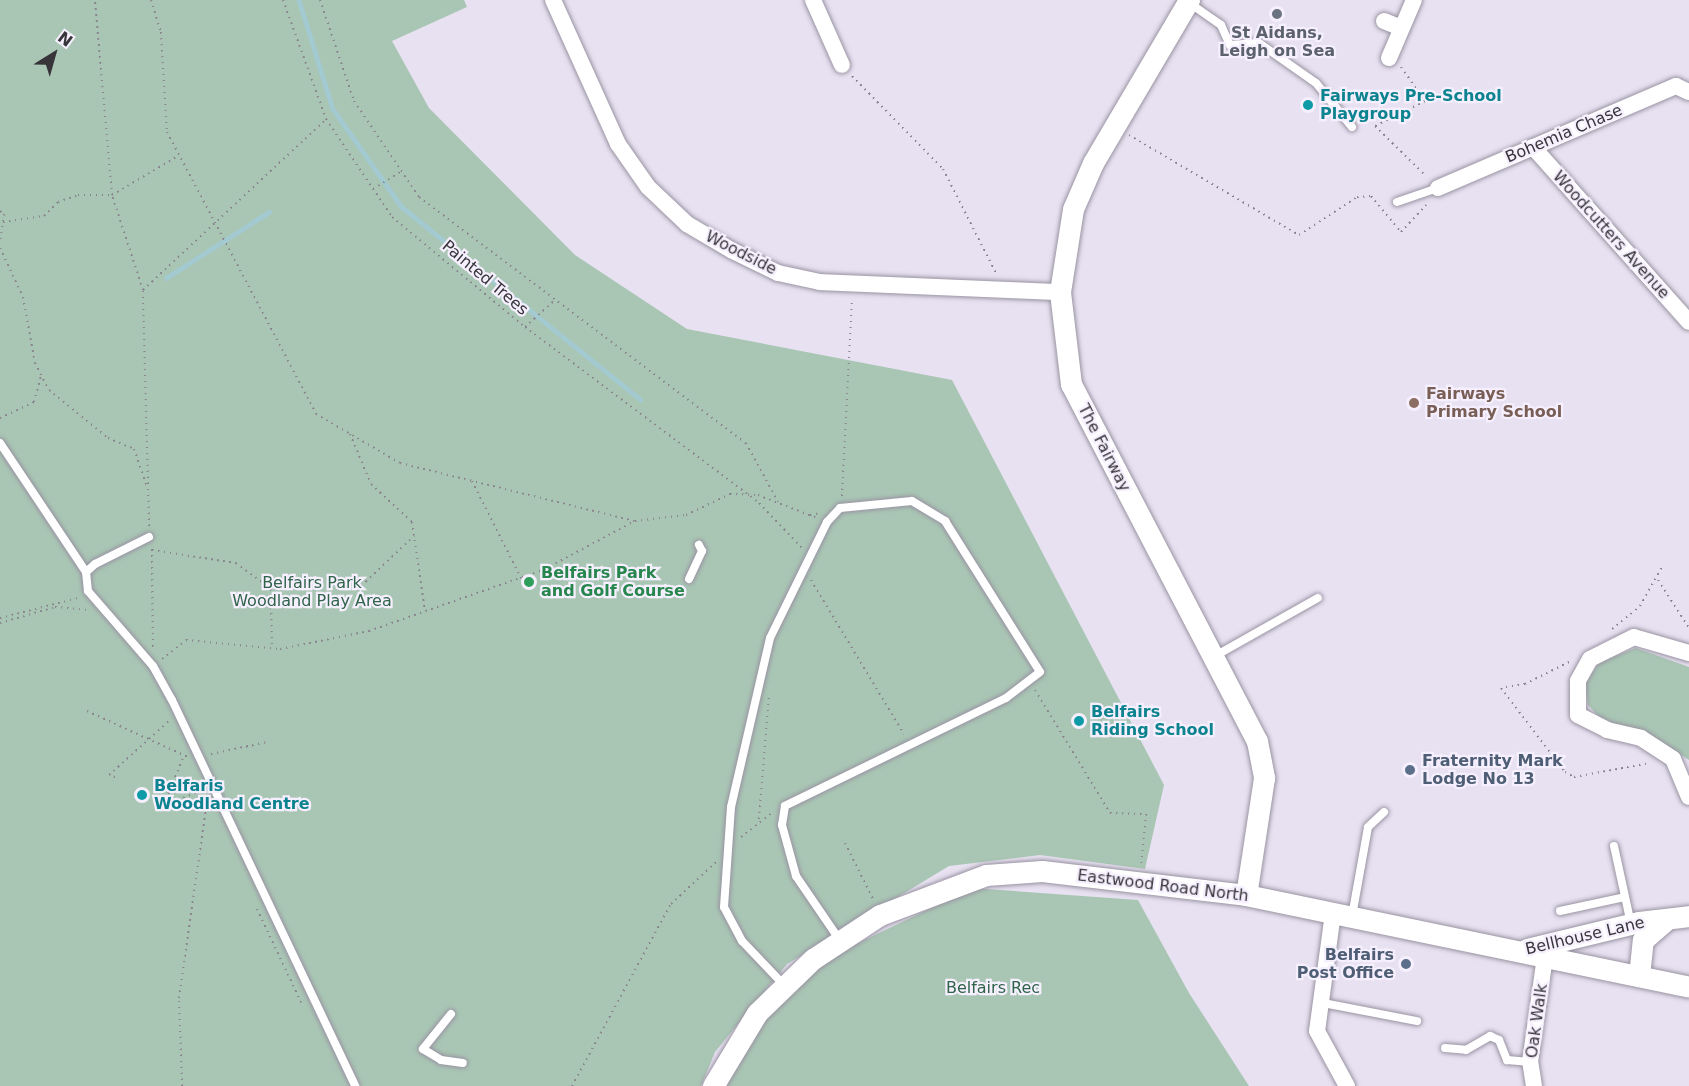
<!DOCTYPE html>
<style>
body{margin:0}
#map{position:relative;width:1689px;height:1086px;overflow:hidden;background:#e7e1f1;font-family:"DejaVu Sans",sans-serif}
div>[style]{position:absolute}
[style*='--x']{left:calc(var(--x)*1px);top:calc(var(--y)*1px);width:calc(var(--w)*1px);rotate:calc(var(--a)*1deg)}
.green>*{inset:0;background:#a9c6b4}
.stream>*{height:4.5px;margin:-2.25px;padding:0 2.25px;transform-origin:2.25px;border-radius:2.25px;background:#a3c9d1}
.path>*{height:2px;margin-top:-1px;transform-origin:0;background:repeating-linear-gradient(90deg,#89858f 0 1.5px,transparent 0 6px)}
.roads{filter:drop-shadow(0 0 2px #9993a2) drop-shadow(0 0 2px #9993a2)}
.service>*{height:8px;margin:-4px;padding:0 4px;transform-origin:4px;border-radius:4px;background:#fff}
.minor>*{height:16px;margin:-8px;padding:0 8px;transform-origin:8px;border-radius:8px;background:#fff}
.tertiary>*{height:21px;margin:-10.5px;padding:0 10.5px;transform-origin:10.5px;border-radius:10.5px;background:#fff}
.dots>*{width:16px;height:16px;translate:-50% -50%;box-sizing:border-box;border:3px solid #f5effe;border-radius:50%}
span{translate:-50% -50%;white-space:nowrap;text-align:center;line-height:1.15;-webkit-text-stroke:4.5px #f5effe;paint-order:stroke}
.worship-label{font-size:16px;color:#5b616d;font-weight:700}
.culture-label{font-size:16px;color:#0d838f;font-weight:700}
.left{translate:0 -50%;text-align:left}
.street-label{font-size:16px;color:#37353a}
.education-label{font-size:16px;color:#785e54;font-weight:700}
.leisure-label{font-size:16px;color:#27864d;font-weight:700}
.park-label{font-size:16px;color:#306449}
.service-label{font-size:16px;color:#4e5e75;font-weight:700}
.right{translate:-100% -50%;text-align:right}
.north{position:absolute;left:24px;top:24px;width:60px;height:60px;-webkit-text-stroke:4px #f5effe;paint-order:stroke;rotate:37deg;font-size:16px;font-weight:700;line-height:24px;text-align:center;color:#37353a}
.north::after{content:'';display:block;margin:auto;width:21px;height:27px;background:#37353a;clip-path:polygon(50% 0,100% 100%,50% 72%,0 100%)}
</style>
<div id="map">
<div class="green">
<div style="clip-path:polygon(0 0,464px 0,467px 7px,392px 41px,429px 108px,575px 255px,687px 329px,952px 380px,1164px 785px,1145px 869px,1040px 855px,949px 866px,787px 964px,715px 1052px,701px 1086px,0 1086px)"></div>
<div style="clip-path:polygon(1636px 648px,1689px 667px,1689px 760px,1650px 735px,1606px 724px,1588px 705px,1585px 683px,1600px 662px)"></div>
<div style="clip-path:polygon(973px 888px,1138px 900px,1189px 993px,1249px 1086px,727px 1086px,740px 1051px,806px 968px)"></div>
</div>
<div class="stream">
<div style="--x:299;--y:0;--w:114;--a:72.7"></div>
<div style="--x:333;--y:109;--w:120;--a:54.9"></div>
<div style="--x:402;--y:207;--w:306;--a:38.9"></div>
<div style="--x:166;--y:278;--w:122;--a:-32.7"></div>
</div>
<div class="path">
<div style="--x:151;--y:0;--w:34;--a:73"></div>
<div style="--x:161;--y:32;--w:100;--a:86.6"></div>
<div style="--x:167;--y:132;--w:319;--a:62.1"></div>
<div style="--x:316;--y:414;--w:97;--a:30.3"></div>
<div style="--x:400;--y:463;--w:242;--a:13.9"></div>
<div style="--x:283;--y:0;--w:127;--a:70.1"></div>
<div style="--x:326;--y:119;--w:118;--a:56"></div>
<div style="--x:392;--y:217;--w:173;--a:39.6"></div>
<div style="--x:525;--y:327;--w:293;--a:36.9"></div>
<div style="--x:759;--y:503;--w:64;--a:46.3"></div>
<div style="--x:320;--y:0;--w:107;--a:71.4"></div>
<div style="--x:354;--y:101;--w:116;--a:55.9"></div>
<div style="--x:419;--y:197;--w:409;--a:37"></div>
<div style="--x:746;--y:443;--w:67;--a:61.5"></div>
<div style="--x:1401;--y:67;--w:42;--a:54.8"></div>
<div style="--x:1425;--y:101;--w:56;--a:153.4"></div>
<div style="--x:1375;--y:126;--w:71;--a:44.4"></div>
<div style="--x:852;--y:76;--w:130;--a:45.6"></div>
<div style="--x:943;--y:169;--w:117;--a:63"></div>
<div style="--x:1129;--y:135;--w:197;--a:30.5"></div>
<div style="--x:1299;--y:235;--w:69;--a:-33.2"></div>
<div style="--x:1357;--y:197;--w:14;--a:-4"></div>
<div style="--x:1371;--y:196;--w:47;--a:50.2"></div>
<div style="--x:1401;--y:232;--w:37;--a:-47"></div>
<div style="--x:373;--y:189;--w:34;--a:-32"></div>
<div style="--x:0;--y:211;--w:5;--a:37"></div>
<div style="--x:4;--y:214;--w:29;--a:98"></div>
<div style="--x:3;--y:222;--w:41;--a:-8.3"></div>
<div style="--x:44;--y:216;--w:20;--a:-45"></div>
<div style="--x:58;--y:202;--w:21;--a:-19"></div>
<div style="--x:78;--y:195;--w:34;--a:0"></div>
<div style="--x:112;--y:195;--w:196;--a:-95"></div>
<div style="--x:0;--y:248;--w:54;--a:64.9"></div>
<div style="--x:23;--y:297;--w:67;--a:79.7"></div>
<div style="--x:35;--y:363;--w:30;--a:63"></div>
<div style="--x:49;--y:390;--w:76;--a:39.1"></div>
<div style="--x:108;--y:438;--w:28;--a:23"></div>
<div style="--x:134;--y:449;--w:39;--a:71"></div>
<div style="--x:143;--y:290;--w:249;--a:-43"></div>
<div style="--x:525;--y:327;--w:40;--a:-42"></div>
<div style="--x:0;--y:418;--w:38;--a:-25"></div>
<div style="--x:34;--y:402;--w:28;--a:-75"></div>
<div style="--x:350;--y:434;--w:54;--a:67.2"></div>
<div style="--x:371;--y:484;--w:56;--a:42.8"></div>
<div style="--x:412;--y:522;--w:90;--a:81.7"></div>
<div style="--x:472;--y:481;--w:109;--a:63.2"></div>
<div style="--x:842;--y:496;--w:198;--a:-87.1"></div>
<div style="--x:810;--y:515;--w:10;--a:-11"></div>
<div style="--x:149;--y:526;--w:236;--a:-91.5"></div>
<div style="--x:143;--y:290;--w:100;--a:-108.1"></div>
<div style="--x:112;--y:195;--w:77;--a:-30.6"></div>
<div style="--x:152;--y:549;--w:100;--a:89.4"></div>
<div style="--x:152;--y:550;--w:85;--a:8.8"></div>
<div style="--x:236;--y:563;--w:44;--a:36.6"></div>
<div style="--x:271;--y:589;--w:59;--a:89"></div>
<div style="--x:811;--y:580;--w:180;--a:58.9"></div>
<div style="--x:1658;--y:580;--w:57;--a:57.1"></div>
<div style="--x:357;--y:590;--w:79;--a:-43.5"></div>
<div style="--x:0;--y:618;--w:81;--a:-14.4"></div>
<div style="--x:0;--y:623;--w:57;--a:-16.2"></div>
<div style="--x:55;--y:607;--w:33;--a:5"></div>
<div style="--x:1612;--y:629;--w:36;--a:-39"></div>
<div style="--x:1640;--y:606;--w:47;--a:-60.7"></div>
<div style="--x:162;--y:659;--w:31;--a:-38"></div>
<div style="--x:186;--y:640;--w:94;--a:5.5"></div>
<div style="--x:280;--y:649;--w:91;--a:-11.4"></div>
<div style="--x:369;--y:631;--w:187;--a:-19.4"></div>
<div style="--x:545;--y:569;--w:102;--a:-28.1"></div>
<div style="--x:635;--y:521;--w:51;--a:-6.7"></div>
<div style="--x:686;--y:515;--w:49;--a:-25.5"></div>
<div style="--x:730;--y:494;--w:28;--a:2"></div>
<div style="--x:758;--y:495;--w:63;--a:21.3"></div>
<div style="--x:1569;--y:662;--w:49;--a:153.4"></div>
<div style="--x:1525;--y:684;--w:24;--a:171"></div>
<div style="--x:1501;--y:688;--w:106;--a:52.7"></div>
<div style="--x:1565;--y:772;--w:10;--a:29"></div>
<div style="--x:1574;--y:777;--w:77;--a:-10.4"></div>
<div style="--x:1035;--y:690;--w:144;--a:58.6"></div>
<div style="--x:1110;--y:813;--w:36;--a:2"></div>
<div style="--x:1146;--y:814;--w:52;--a:95.5"></div>
<div style="--x:87;--y:711;--w:111;--a:24.5"></div>
<div style="--x:211;--y:754;--w:57;--a:-12.1"></div>
<div style="--x:115;--y:777;--w:6;--a:-162"></div>
<div style="--x:109;--y:775;--w:81;--a:-42"></div>
<div style="--x:164;--y:798;--w:9;--a:27"></div>
<div style="--x:172;--y:802;--w:34;--a:-21"></div>
<div style="--x:166;--y:799;--w:44;--a:-67.5"></div>
<div style="--x:759;--y:819;--w:123;--a:-85.4"></div>
<div style="--x:741;--y:837;--w:39;--a:-38"></div>
<div style="--x:845;--y:843;--w:63;--a:63.4"></div>
<div style="--x:257;--y:909;--w:105;--a:64.7"></div>
<div style="--x:182;--y:1086;--w:88;--a:-92"></div>
<div style="--x:179;--y:998;--w:199;--a:-81.9"></div>
<div style="--x:572;--y:1086;--w:207;--a:-61.5"></div>
<div style="--x:671;--y:904;--w:62;--a:-43"></div>
</div>
<div class="roads">
<div class="service">
<div style="--x:1188;--y:2;--w:40;--a:34.9"></div>
<div style="--x:1221;--y:25;--w:22;--a:66"></div>
<div style="--x:1230;--y:45;--w:29;--a:-4"></div>
<div style="--x:1259;--y:43;--w:70;--a:35.1"></div>
<div style="--x:1316;--y:83;--w:57;--a:50.7"></div>
<div style="--x:1397;--y:202;--w:43;--a:-18.9"></div>
<div style="--x:0;--y:443;--w:155;--a:56.3"></div>
<div style="--x:149;--y:537;--w:60;--a:153.4"></div>
<div style="--x:95;--y:564;--w:12;--a:138"></div>
<div style="--x:86;--y:572;--w:19;--a:84"></div>
<div style="--x:88;--y:591;--w:99;--a:49.1"></div>
<div style="--x:153;--y:666;--w:39;--a:61"></div>
<div style="--x:172;--y:700;--w:427;--a:64.6"></div>
<div style="--x:689;--y:579;--w:31;--a:-65"></div>
<div style="--x:702;--y:551;--w:7;--a:-117"></div>
<div style="--x:1215;--y:656;--w:118;--a:-29.4"></div>
<div style="--x:1614;--y:846;--w:80;--a:77.7"></div>
<div style="--x:1560;--y:911;--w:66;--a:-12.2"></div>
<div style="--x:1352;--y:916;--w:90;--a:-79.8"></div>
<div style="--x:1368;--y:827;--w:22;--a:-43"></div>
<div style="--x:783;--y:984;--w:59;--a:-133.6"></div>
<div style="--x:742;--y:941;--w:38;--a:-118"></div>
<div style="--x:724;--y:907;--w:100;--a:-86"></div>
<div style="--x:731;--y:807;--w:173;--a:-77"></div>
<div style="--x:770;--y:638;--w:129;--a:-63.8"></div>
<div style="--x:827;--y:522;--w:19;--a:-47"></div>
<div style="--x:840;--y:508;--w:72;--a:-5.6"></div>
<div style="--x:912;--y:501;--w:39;--a:31"></div>
<div style="--x:945;--y:521;--w:178;--a:57.8"></div>
<div style="--x:1040;--y:672;--w:43;--a:142.6"></div>
<div style="--x:1006;--y:698;--w:246;--a:154"></div>
<div style="--x:785;--y:806;--w:19;--a:99"></div>
<div style="--x:782;--y:825;--w:53;--a:74.6"></div>
<div style="--x:796;--y:876;--w:76;--a:55.7"></div>
<div style="--x:1318;--y:1002;--w:101;--a:10.9"></div>
<div style="--x:451;--y:1014;--w:45;--a:128.7"></div>
<div style="--x:423;--y:1049;--w:21;--a:31"></div>
<div style="--x:441;--y:1060;--w:22;--a:8"></div>
<div style="--x:1445;--y:1048;--w:21;--a:5"></div>
<div style="--x:1466;--y:1050;--w:28;--a:-30"></div>
<div style="--x:1490;--y:1036;--w:10;--a:24"></div>
<div style="--x:1499;--y:1040;--w:22;--a:68"></div>
<div style="--x:1507;--y:1060;--w:23;--a:5"></div>
</div>
<div class="minor">
<div style="--x:553;--y:0;--w:158;--a:65.7"></div>
<div style="--x:618;--y:144;--w:52;--a:55.1"></div>
<div style="--x:648;--y:187;--w:54;--a:43.5"></div>
<div style="--x:687;--y:224;--w:51;--a:30.6"></div>
<div style="--x:731;--y:250;--w:52;--a:26.1"></div>
<div style="--x:778;--y:273;--w:43;--a:12.1"></div>
<div style="--x:820;--y:282;--w:240;--a:2.4"></div>
<div style="--x:813;--y:0;--w:71;--a:66"></div>
<div style="--x:1384;--y:21;--w:18;--a:22"></div>
<div style="--x:1389;--y:58;--w:63;--a:-66.7"></div>
<div style="--x:1533;--y:147;--w:234;--a:48.3"></div>
<div style="--x:1438;--y:188;--w:259;--a:-23.2"></div>
<div style="--x:1676;--y:86;--w:14;--a:25"></div>
<div style="--x:1689;--y:653;--w:57;--a:-163.8"></div>
<div style="--x:1634;--y:637;--w:49;--a:153.4"></div>
<div style="--x:1590;--y:659;--w:25;--a:119"></div>
<div style="--x:1578;--y:681;--w:34;--a:90"></div>
<div style="--x:1578;--y:715;--w:33;--a:27"></div>
<div style="--x:1607;--y:730;--w:35;--a:13"></div>
<div style="--x:1641;--y:738;--w:38;--a:33"></div>
<div style="--x:1673;--y:759;--w:41;--a:67.2"></div>
<div style="--x:1333;--y:913;--w:119;--a:97.7"></div>
<div style="--x:1317;--y:1031;--w:63;--a:61.4"></div>
<div style="--x:1534;--y:1086;--w:24;--a:-99"></div>
<div style="--x:1530;--y:1062;--w:106;--a:-81.9"></div>
</div>
<div class="tertiary">
<div style="--x:1189;--y:0;--w:189;--a:120.5"></div>
<div style="--x:1093;--y:163;--w:50;--a:113.5"></div>
<div style="--x:1073;--y:209;--w:84;--a:98.9"></div>
<div style="--x:1060;--y:292;--w:93;--a:83.2"></div>
<div style="--x:1071;--y:384;--w:403;--a:62.5"></div>
<div style="--x:1257;--y:741;--w:38;--a:79"></div>
<div style="--x:1264;--y:778;--w:118;--a:98.7"></div>
<div style="--x:1527;--y:949;--w:115;--a:-13.6"></div>
<div style="--x:1639;--y:922;--w:50;--a:-6.8"></div>
<div style="--x:1639;--y:976;--w:36;--a:-84"></div>
<div style="--x:1643;--y:940;--w:30;--a:-41"></div>
<div style="--x:713;--y:1086;--w:85;--a:-58.9"></div>
<div style="--x:757;--y:1013;--w:78;--a:-44"></div>
<div style="--x:813;--y:959;--w:80;--a:-33.3"></div>
<div style="--x:880;--y:915;--w:113;--a:-20.7"></div>
<div style="--x:986;--y:875;--w:56;--a:-4.1"></div>
<div style="--x:1042;--y:871;--w:205;--a:6.7"></div>
<div style="--x:1246;--y:895;--w:452;--a:11.7"></div>
</div>
</div>
<div class="dots">
<div style="left:1277px;top:14px;background:#6b7280"></div>
<div style="left:1308px;top:105px;background:#0f9aa8"></div>
<div style="left:1414px;top:403px;background:#8d6e63"></div>
<div style="left:529px;top:582px;background:#2e9e5b"></div>
<div style="left:1079px;top:721px;background:#0f9aa8"></div>
<div style="left:1410px;top:770px;background:#5c6f8a"></div>
<div style="left:142px;top:795px;background:#0f9aa8"></div>
<div style="left:1406px;top:964px;background:#5c6f8a"></div>
</div>
<div class="worship-label">
<span style="left:1277px;top:42px">St Aidans,<br>Leigh on Sea</span>
</div>
<div class="culture-label">
<span class="left" style="left:1320px;top:105px">Fairways Pre-School<br>Playgroup</span>
<span class="left" style="left:1091px;top:721px">Belfairs<br>Riding School</span>
<span class="left" style="left:154px;top:795px">Belfaris<br>Woodland Centre</span>
</div>
<div class="street-label">
<span style="left:1564px;top:134px;rotate:-23deg">Bohemia Chase</span>
<span style="left:1611px;top:235px;rotate:48deg">Woodcutters Avenue</span>
<span style="left:741px;top:253px;rotate:27deg">Woodside</span>
<span style="left:485px;top:278px;rotate:40deg">Painted Trees</span>
<span style="left:1104px;top:448px;rotate:63deg">The Fairway</span>
<span style="left:1163px;top:886px;rotate:7deg">Eastwood Road North</span>
<span style="left:1585px;top:936px;rotate:-13deg">Bellhouse Lane</span>
<span style="left:1537px;top:1021px;rotate:-82deg">Oak Walk</span>
</div>
<div class="education-label">
<span class="left" style="left:1426px;top:403px">Fairways<br>Primary School</span>
</div>
<div class="leisure-label">
<span class="left" style="left:541px;top:582px">Belfairs Park<br>and Golf Course</span>
</div>
<div class="park-label">
<span style="left:312px;top:592px">Belfairs Park<br>Woodland Play Area</span>
<span style="left:993px;top:988px">Belfairs Rec</span>
</div>
<div class="service-label">
<span class="left" style="left:1422px;top:770px">Fraternity Mark<br>Lodge No 13</span>
<span class="right" style="left:1394px;top:964px">Belfairs<br>Post Office</span>
</div>
<div class="north">N</div>
</div>
